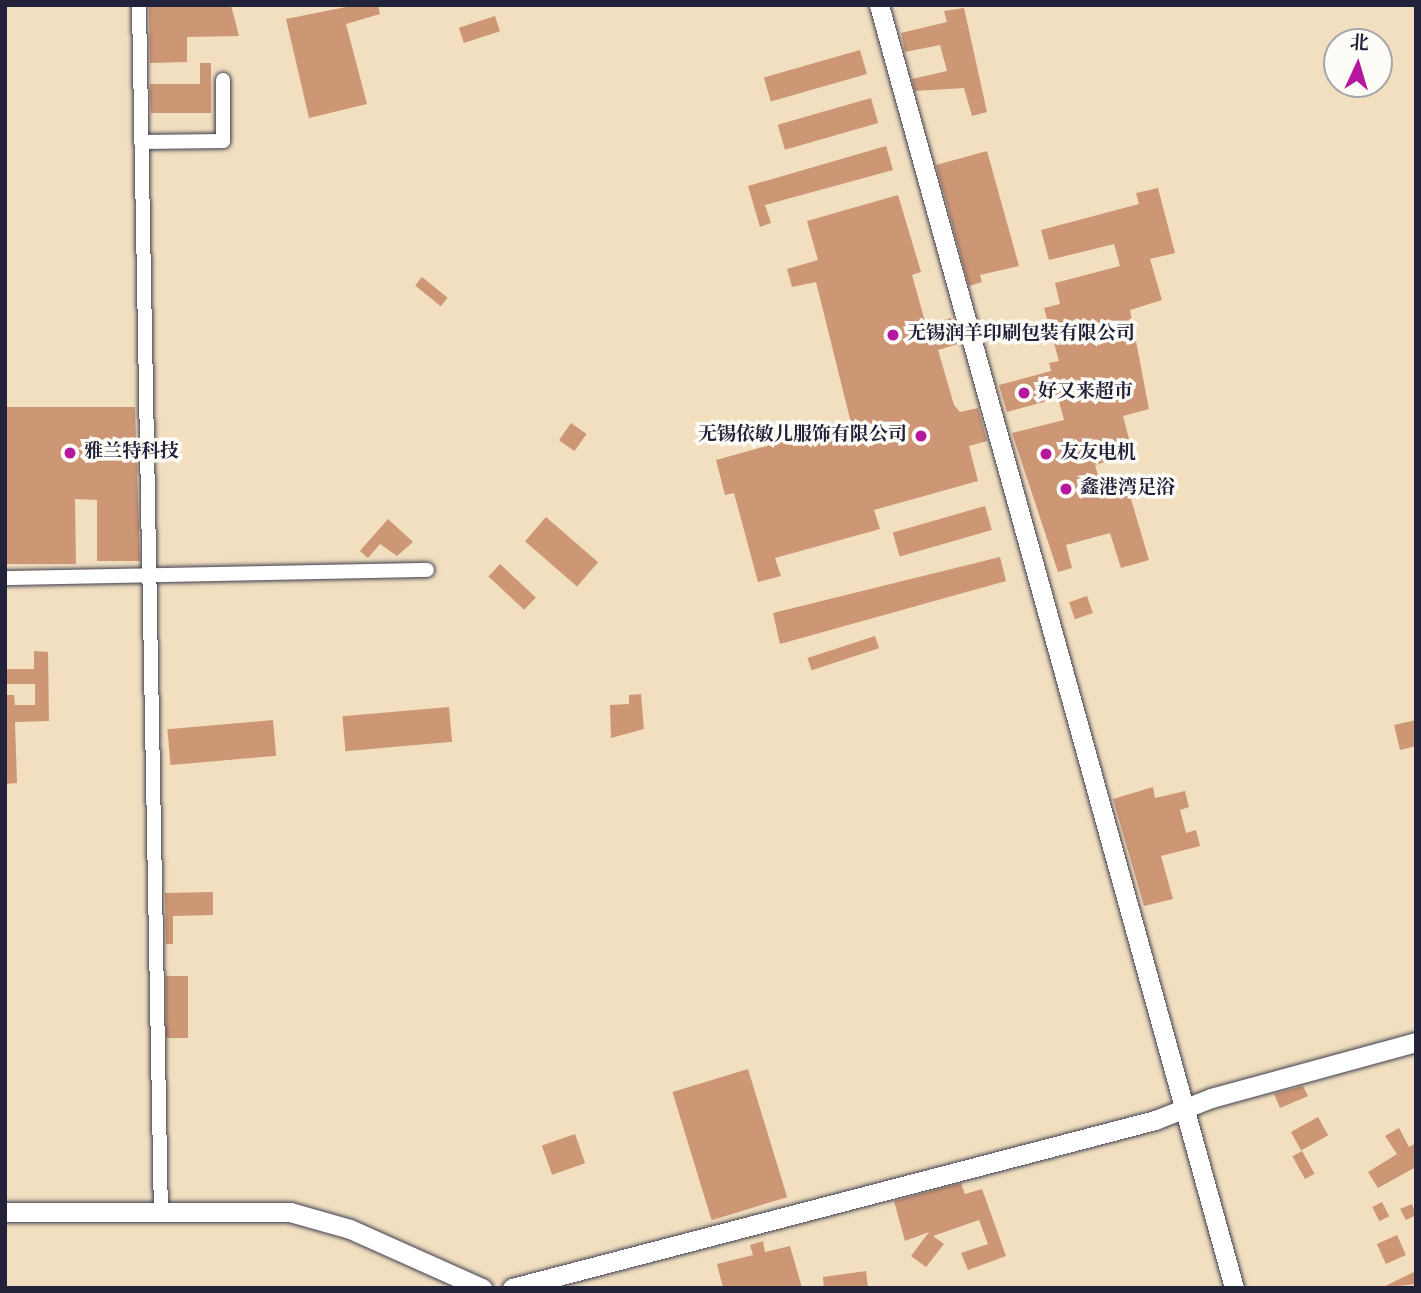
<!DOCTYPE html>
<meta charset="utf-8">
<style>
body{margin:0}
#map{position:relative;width:1421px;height:1293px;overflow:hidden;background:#f1dfc0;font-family:Vollkorn,"Noto Serif SC",serif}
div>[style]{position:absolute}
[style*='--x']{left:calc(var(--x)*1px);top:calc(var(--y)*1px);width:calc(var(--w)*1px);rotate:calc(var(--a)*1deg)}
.building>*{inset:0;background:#cd9776;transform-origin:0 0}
.roads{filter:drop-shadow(0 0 2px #413e4f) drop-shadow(0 0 2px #413e4f)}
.minor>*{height:14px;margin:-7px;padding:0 7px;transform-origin:7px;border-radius:7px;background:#fff}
.tertiary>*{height:19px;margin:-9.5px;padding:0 9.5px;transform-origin:9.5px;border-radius:9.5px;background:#fff}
.dots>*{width:19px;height:19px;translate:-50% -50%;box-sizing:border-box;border:4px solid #fdfcf7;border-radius:50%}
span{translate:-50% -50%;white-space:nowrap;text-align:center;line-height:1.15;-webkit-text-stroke:7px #fdfcf7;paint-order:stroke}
.poi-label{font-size:19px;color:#22223b;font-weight:700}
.left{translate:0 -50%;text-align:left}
.right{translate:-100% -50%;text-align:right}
.frame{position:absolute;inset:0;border:7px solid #22223b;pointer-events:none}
.north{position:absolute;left:1323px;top:28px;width:70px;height:70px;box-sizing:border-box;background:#fdfcf7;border:2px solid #a5a5ac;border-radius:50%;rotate:4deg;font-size:19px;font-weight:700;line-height:28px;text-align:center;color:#22223b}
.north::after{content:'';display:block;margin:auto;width:24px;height:32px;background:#b5179e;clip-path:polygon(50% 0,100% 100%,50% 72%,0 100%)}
</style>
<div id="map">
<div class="building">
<div style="clip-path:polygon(149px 5px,231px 5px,239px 36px,187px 37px,187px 62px,150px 63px)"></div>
<div style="clip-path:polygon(356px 5px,378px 5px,380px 14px,346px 24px,367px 104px,309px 118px,286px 19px)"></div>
<div style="clip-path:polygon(964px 8px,987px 112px,972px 116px,964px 88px,915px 91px,912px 79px,947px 71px,940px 45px,905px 52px,901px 33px,947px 22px,944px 11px)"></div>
<div style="left:495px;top:16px;width:16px;height:38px;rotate:72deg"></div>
<div style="left:860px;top:50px;width:25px;height:100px;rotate:74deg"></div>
<div style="clip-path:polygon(200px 63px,211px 63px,211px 113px,151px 113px,150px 84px,200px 84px)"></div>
<div style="left:871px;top:98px;width:26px;height:97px;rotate:74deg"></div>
<div style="clip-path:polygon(886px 146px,893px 170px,765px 205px,771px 223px,760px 227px,748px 186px)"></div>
<div style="clip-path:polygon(987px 151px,1019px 266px,980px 275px,982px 282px,969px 286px,936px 165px)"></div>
<div style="clip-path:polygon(1158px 188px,1175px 253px,1150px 259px,1162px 300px,1130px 310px,1149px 409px,1123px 416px,1129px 439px,1114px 443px,1119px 458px,1095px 465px,1104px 496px,1128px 489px,1149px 560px,1121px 568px,1110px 533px,1066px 545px,1072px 568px,1058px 572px,1012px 433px,1064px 420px,1058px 398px,1007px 412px,999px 385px,1051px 371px,1049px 363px,1059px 361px,1044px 308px,1060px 304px,1055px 283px,1120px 266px,1114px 244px,1049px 260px,1041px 230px,1139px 204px,1136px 193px)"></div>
<div style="clip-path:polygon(898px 195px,921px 272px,912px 275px,926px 325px,951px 318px,958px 344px,938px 350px,954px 405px,960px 412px,978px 408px,987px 441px,969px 446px,978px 481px,874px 510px,880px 529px,775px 558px,781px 576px,758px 582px,734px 493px,725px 495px,716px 460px,851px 423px,816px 282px,792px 287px,787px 269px,818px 260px,807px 221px)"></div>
<div style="left:422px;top:277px;width:33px;height:11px;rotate:39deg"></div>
<div style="clip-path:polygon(5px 407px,135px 407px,140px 561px,97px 561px,97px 500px,75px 499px,76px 564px,5px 564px)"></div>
<div style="left:571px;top:423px;width:19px;height:21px;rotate:35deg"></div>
<div style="left:985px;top:506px;width:25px;height:96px;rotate:74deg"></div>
<div style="left:546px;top:517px;width:69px;height:32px;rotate:41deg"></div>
<div style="clip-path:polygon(388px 519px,413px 542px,397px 556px,380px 544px,368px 558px,360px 551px)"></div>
<div style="clip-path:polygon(1000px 557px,1006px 581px,780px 644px,773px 613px)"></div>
<div style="left:500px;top:564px;width:49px;height:17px;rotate:43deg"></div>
<div style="left:1087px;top:596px;width:18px;height:19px;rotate:71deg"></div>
<div style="left:875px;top:636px;width:13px;height:71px;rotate:72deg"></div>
<div style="clip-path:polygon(34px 651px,48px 652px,49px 721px,15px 722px,17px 783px,5px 784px,5px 695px,14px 695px,15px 705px,35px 705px,35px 684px,5px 684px,5px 669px,34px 669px)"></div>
<div style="clip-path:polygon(641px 694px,644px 729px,611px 738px,610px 705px,629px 704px,629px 695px)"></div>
<div style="left:449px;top:707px;width:35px;height:107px;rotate:85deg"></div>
<div style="left:273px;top:720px;width:36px;height:106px;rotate:85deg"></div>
<div style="clip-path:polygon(1416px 720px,1416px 746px,1400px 750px,1394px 725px)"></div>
<div style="clip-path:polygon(1153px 787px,1155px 798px,1185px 791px,1189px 807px,1180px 810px,1186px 833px,1196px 830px,1200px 846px,1161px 856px,1173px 899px,1144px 906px,1113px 799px)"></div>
<div style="clip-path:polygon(213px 892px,213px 915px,173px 916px,173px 944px,166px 944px,165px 893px)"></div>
<div style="left:166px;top:976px;width:22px;height:62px"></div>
<div style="left:748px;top:1069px;width:134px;height:79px;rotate:73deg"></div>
<div style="clip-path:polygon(1303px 1086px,1308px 1096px,1280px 1108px,1274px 1094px)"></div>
<div style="left:1318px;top:1117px;width:21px;height:31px;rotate:61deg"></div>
<div style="clip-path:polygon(1399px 1128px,1409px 1147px,1416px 1143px,1416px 1167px,1378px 1188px,1368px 1172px,1397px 1154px,1385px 1136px)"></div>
<div style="left:575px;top:1134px;width:31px;height:35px;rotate:71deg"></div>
<div style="left:1302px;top:1151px;width:26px;height:11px;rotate:61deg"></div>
<div style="clip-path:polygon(961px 1183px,965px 1194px,982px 1189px,1006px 1256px,968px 1270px,961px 1253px,988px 1244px,979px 1220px,933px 1236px,944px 1244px,926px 1267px,911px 1256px,929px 1232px,905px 1241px,894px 1201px)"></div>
<div style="left:1382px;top:1202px;width:16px;height:11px;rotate:63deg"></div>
<div style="clip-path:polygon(1412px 1204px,1416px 1215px,1406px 1220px,1400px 1209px)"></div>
<div style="left:1397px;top:1235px;width:22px;height:22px;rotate:66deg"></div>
<div style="clip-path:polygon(763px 1241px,765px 1252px,790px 1246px,802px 1288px,723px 1288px,717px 1264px,753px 1255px,750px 1245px)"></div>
<div style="clip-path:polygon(866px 1271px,868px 1288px,824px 1288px,823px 1277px)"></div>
<div style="clip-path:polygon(1416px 1271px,1416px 1284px,1381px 1288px)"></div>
</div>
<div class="roads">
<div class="minor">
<div style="--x:139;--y:5;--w:1207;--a:88.96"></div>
<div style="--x:141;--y:142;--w:82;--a:-0.7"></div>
<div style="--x:223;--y:141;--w:61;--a:-90"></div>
<div style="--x:5;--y:578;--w:422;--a:-1.1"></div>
</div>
<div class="tertiary">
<div style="--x:879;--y:5;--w:1331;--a:74.53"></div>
<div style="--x:5;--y:1212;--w:285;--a:0"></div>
<div style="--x:290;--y:1212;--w:62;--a:15.8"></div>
<div style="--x:350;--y:1229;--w:145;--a:24.1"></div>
<div style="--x:512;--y:1288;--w:665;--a:-14.64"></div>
<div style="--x:1155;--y:1120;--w:60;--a:-21.4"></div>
<div style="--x:1211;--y:1098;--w:213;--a:-15.3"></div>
</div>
</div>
<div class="dots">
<div style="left:893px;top:335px;background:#b5179e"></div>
<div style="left:1024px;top:393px;background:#b5179e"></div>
<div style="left:921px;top:436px;background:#b5179e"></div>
<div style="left:70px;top:453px;background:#b5179e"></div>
<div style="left:1046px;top:454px;background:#b5179e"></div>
<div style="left:1066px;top:489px;background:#b5179e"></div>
</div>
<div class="poi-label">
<span class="left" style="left:907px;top:335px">无锡润羊印刷包装有限公司</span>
<span class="left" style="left:1038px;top:393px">好又来超市</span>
<span class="right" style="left:907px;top:436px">无锡依敏儿服饰有限公司</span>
<span class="left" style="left:84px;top:453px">雅兰特科技</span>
<span class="left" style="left:1060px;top:454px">友友电机</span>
<span class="left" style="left:1080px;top:489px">鑫港湾足浴</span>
</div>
<div class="frame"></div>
<div class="north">北</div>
</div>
